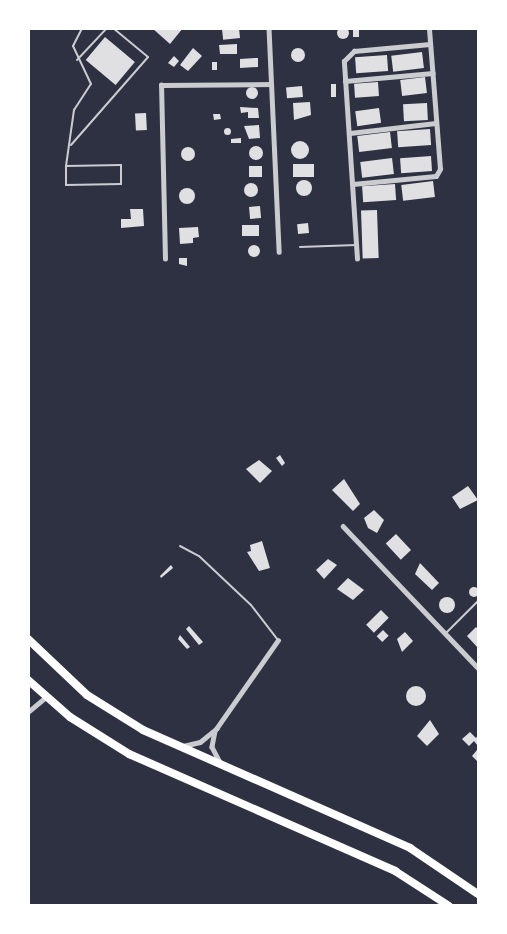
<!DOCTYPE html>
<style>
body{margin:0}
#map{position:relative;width:507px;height:934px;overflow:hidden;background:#2d3142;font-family:Bitter,serif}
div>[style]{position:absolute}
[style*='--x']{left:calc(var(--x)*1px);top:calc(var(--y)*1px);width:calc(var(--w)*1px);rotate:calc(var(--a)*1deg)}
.building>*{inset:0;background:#e0e0e3;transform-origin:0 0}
.round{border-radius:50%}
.service>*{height:2px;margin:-1px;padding:0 1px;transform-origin:1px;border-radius:1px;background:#caccd0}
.minor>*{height:4.5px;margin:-2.25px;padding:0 2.25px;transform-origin:2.25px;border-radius:2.25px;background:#caccd0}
.primary>*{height:8px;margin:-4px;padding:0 4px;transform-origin:4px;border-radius:4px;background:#fff}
span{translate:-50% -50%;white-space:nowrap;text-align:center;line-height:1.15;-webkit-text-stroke:4.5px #fff;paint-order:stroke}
.frame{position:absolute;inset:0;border:30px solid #fff;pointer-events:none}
</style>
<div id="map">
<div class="building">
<div class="round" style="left:337px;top:27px;width:12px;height:12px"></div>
<div style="clip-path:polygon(152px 28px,183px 28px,170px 44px)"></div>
<div style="left:239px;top:28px;width:10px;height:17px;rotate:84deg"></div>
<div style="left:353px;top:28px;width:6px;height:9px"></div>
<div style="left:105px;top:37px;width:39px;height:30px;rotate:40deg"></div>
<div style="clip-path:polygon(237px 44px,237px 54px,220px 54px,219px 45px)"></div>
<div class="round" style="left:291px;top:48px;width:14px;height:14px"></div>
<div style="clip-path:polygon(193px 48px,202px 56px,188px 71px,180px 65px)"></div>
<div style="left:422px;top:52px;width:16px;height:31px;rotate:83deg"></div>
<div style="left:387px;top:55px;width:16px;height:32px;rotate:86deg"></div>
<div style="clip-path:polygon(174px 56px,179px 61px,174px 67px,168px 63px)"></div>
<div style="clip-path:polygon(255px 58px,258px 58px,258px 67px,240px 68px,240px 59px)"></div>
<div style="left:212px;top:62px;width:5px;height:8px"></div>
<div style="left:425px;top:77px;width:16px;height:25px;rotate:83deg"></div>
<div style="left:378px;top:82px;width:14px;height:24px;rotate:86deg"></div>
<div style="left:331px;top:84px;width:5px;height:13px"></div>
<div style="left:302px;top:86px;width:11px;height:16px;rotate:85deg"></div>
<div class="round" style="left:246px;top:87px;width:12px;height:12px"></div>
<div style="clip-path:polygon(310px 102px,311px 115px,294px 120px,293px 103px)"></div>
<div style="left:427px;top:103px;width:17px;height:24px;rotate:87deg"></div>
<div style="clip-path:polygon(240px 107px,258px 108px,259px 118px,248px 118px,248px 112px,241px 113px)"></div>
<div style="left:379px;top:108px;width:15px;height:24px;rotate:82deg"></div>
<div style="left:146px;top:113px;width:17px;height:11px;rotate:87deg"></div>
<div style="clip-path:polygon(213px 114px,220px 114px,221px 119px,214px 120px)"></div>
<div style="clip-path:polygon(259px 125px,260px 138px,249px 139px,244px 126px)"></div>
<div class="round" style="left:223.5px;top:127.5px;width:7px;height:7px"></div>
<div style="left:430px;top:129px;width:16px;height:33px;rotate:86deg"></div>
<div style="left:390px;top:132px;width:16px;height:33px;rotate:83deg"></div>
<div style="clip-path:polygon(241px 138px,241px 143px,231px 143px,231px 139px)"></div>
<div class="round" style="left:291px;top:141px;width:18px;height:18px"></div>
<div class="round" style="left:249px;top:146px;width:14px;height:14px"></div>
<div class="round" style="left:181px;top:147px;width:14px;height:14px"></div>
<div style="left:431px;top:156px;width:15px;height:31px;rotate:86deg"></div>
<div style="left:392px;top:158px;width:16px;height:32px;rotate:83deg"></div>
<div style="left:314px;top:164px;width:13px;height:21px;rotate:90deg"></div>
<div style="left:262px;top:166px;width:11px;height:13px;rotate:90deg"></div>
<div class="round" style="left:296px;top:180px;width:16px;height:16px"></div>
<div style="left:433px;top:181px;width:16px;height:32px;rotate:83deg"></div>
<div class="round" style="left:244px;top:183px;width:14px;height:14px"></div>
<div style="left:395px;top:184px;width:16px;height:33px;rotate:86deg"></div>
<div class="round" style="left:179px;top:188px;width:16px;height:16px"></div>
<div style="left:260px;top:206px;width:12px;height:11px;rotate:85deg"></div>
<div style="clip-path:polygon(130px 209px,143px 209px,144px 226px,121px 228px,121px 219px,131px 219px)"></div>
<div style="left:377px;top:210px;width:48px;height:16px;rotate:88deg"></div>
<div style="left:308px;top:223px;width:10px;height:11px;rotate:84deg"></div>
<div style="left:259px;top:225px;width:11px;height:17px;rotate:90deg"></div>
<div style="clip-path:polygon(198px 227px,199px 237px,193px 238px,193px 243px,180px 244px,179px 228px)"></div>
<div class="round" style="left:248px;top:245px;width:12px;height:12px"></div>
<div style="clip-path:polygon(179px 258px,187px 258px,187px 266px,179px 264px)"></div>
<div style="clip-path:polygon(280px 455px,285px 463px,282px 466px,276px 458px)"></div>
<div style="clip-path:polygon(259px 460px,272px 471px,260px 483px,246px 469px)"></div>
<div style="clip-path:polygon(344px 479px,360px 504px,353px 511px,332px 490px)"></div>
<div style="clip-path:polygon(468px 486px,478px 500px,460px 509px,452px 497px)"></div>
<div style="clip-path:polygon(374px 510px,384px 520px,377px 533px,368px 528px,364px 518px)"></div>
<div style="left:396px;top:534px;width:22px;height:14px;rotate:47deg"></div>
<div style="clip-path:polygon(262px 541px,270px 568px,259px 571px,247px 552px,251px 551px,250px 545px)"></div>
<div style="clip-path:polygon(328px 559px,337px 565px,324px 579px,316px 570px)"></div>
<div style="clip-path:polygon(420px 563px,439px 583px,432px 590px,415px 574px)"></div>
<div style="clip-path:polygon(171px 565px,173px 568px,161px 578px,160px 576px)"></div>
<div style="clip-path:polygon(348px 578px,364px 590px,353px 600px,337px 589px)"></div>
<div class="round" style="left:469px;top:587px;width:10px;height:10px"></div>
<div class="round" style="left:439px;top:597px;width:16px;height:16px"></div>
<div style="left:381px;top:610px;width:11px;height:21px;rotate:45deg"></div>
<div style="clip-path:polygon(189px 626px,203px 642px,199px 645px,186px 629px)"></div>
<div style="clip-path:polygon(476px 627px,478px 629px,478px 648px,467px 636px)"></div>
<div style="left:383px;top:630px;width:8px;height:9px;rotate:45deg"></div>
<div style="clip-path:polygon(405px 632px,413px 641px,402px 652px,397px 639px)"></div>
<div style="clip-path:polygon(180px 635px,190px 647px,187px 649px,178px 639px)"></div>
<div class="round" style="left:406px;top:686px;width:20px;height:20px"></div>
<div style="clip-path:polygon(430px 720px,439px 734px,427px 746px,417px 736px)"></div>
<div style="clip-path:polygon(470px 732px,476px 738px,478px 735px,478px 746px,474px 741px,469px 746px,462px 739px)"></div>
<div style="clip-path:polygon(477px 750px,478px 752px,477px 761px,472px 756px)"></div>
</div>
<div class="service">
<div style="--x:77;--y:60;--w:44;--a:-46.8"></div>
<div style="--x:71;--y:145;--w:117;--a:-48.8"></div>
<div style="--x:148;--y:57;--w:45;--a:-140.4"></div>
<div style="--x:66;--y:166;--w:19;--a:90"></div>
<div style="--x:66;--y:185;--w:55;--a:-1"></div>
<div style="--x:121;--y:184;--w:19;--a:-90"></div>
<div style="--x:121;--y:165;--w:55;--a:179"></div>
<div style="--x:66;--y:166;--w:57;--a:-81.9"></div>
<div style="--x:74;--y:110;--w:31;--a:-57"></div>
<div style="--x:91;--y:84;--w:42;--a:-115.3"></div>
<div style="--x:73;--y:46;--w:20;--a:-63"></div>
<div style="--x:300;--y:247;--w:56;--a:-2"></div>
<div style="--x:180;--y:546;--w:21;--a:28"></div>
<div style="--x:199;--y:556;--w:71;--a:43.3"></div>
<div style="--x:251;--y:605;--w:44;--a:52.4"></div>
<div style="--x:446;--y:633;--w:45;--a:-45"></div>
</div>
<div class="minor">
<div style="--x:269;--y:28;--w:224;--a:87.4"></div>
<div style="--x:345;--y:81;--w:88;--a:-5.2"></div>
<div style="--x:350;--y:133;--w:86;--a:-6.7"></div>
<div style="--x:353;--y:184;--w:83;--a:-5.5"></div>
<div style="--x:436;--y:176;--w:8;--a:-60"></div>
<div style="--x:440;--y:169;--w:141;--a:-94.5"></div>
<div style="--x:165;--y:259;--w:174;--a:-91.3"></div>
<div style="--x:161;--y:85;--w:110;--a:-0.5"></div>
<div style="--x:357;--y:259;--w:198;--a:-93.8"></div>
<div style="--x:344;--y:61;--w:14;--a:-45"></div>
<div style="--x:354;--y:51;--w:76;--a:-5.3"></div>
<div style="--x:343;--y:526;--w:196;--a:46.4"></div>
<div style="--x:28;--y:712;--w:23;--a:-40"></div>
<div style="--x:215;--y:731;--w:16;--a:101"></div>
<div style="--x:212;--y:747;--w:17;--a:62"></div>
<div style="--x:183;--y:746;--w:17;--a:-13"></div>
<div style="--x:200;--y:742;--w:21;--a:-39"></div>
<div style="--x:216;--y:729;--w:108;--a:-55.1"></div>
</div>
<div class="primary">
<div style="--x:28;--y:639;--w:81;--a:43.5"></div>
<div style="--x:87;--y:695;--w:66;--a:32"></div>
<div style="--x:143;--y:730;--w:292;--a:23.8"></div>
<div style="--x:410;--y:848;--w:82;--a:34.1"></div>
<div style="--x:28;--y:680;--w:56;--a:41.4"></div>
<div style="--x:70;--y:717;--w:70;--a:32.1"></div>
<div style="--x:129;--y:754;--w:291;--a:23.7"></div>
<div style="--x:395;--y:871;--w:64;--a:32.9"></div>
</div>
<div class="frame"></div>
</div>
